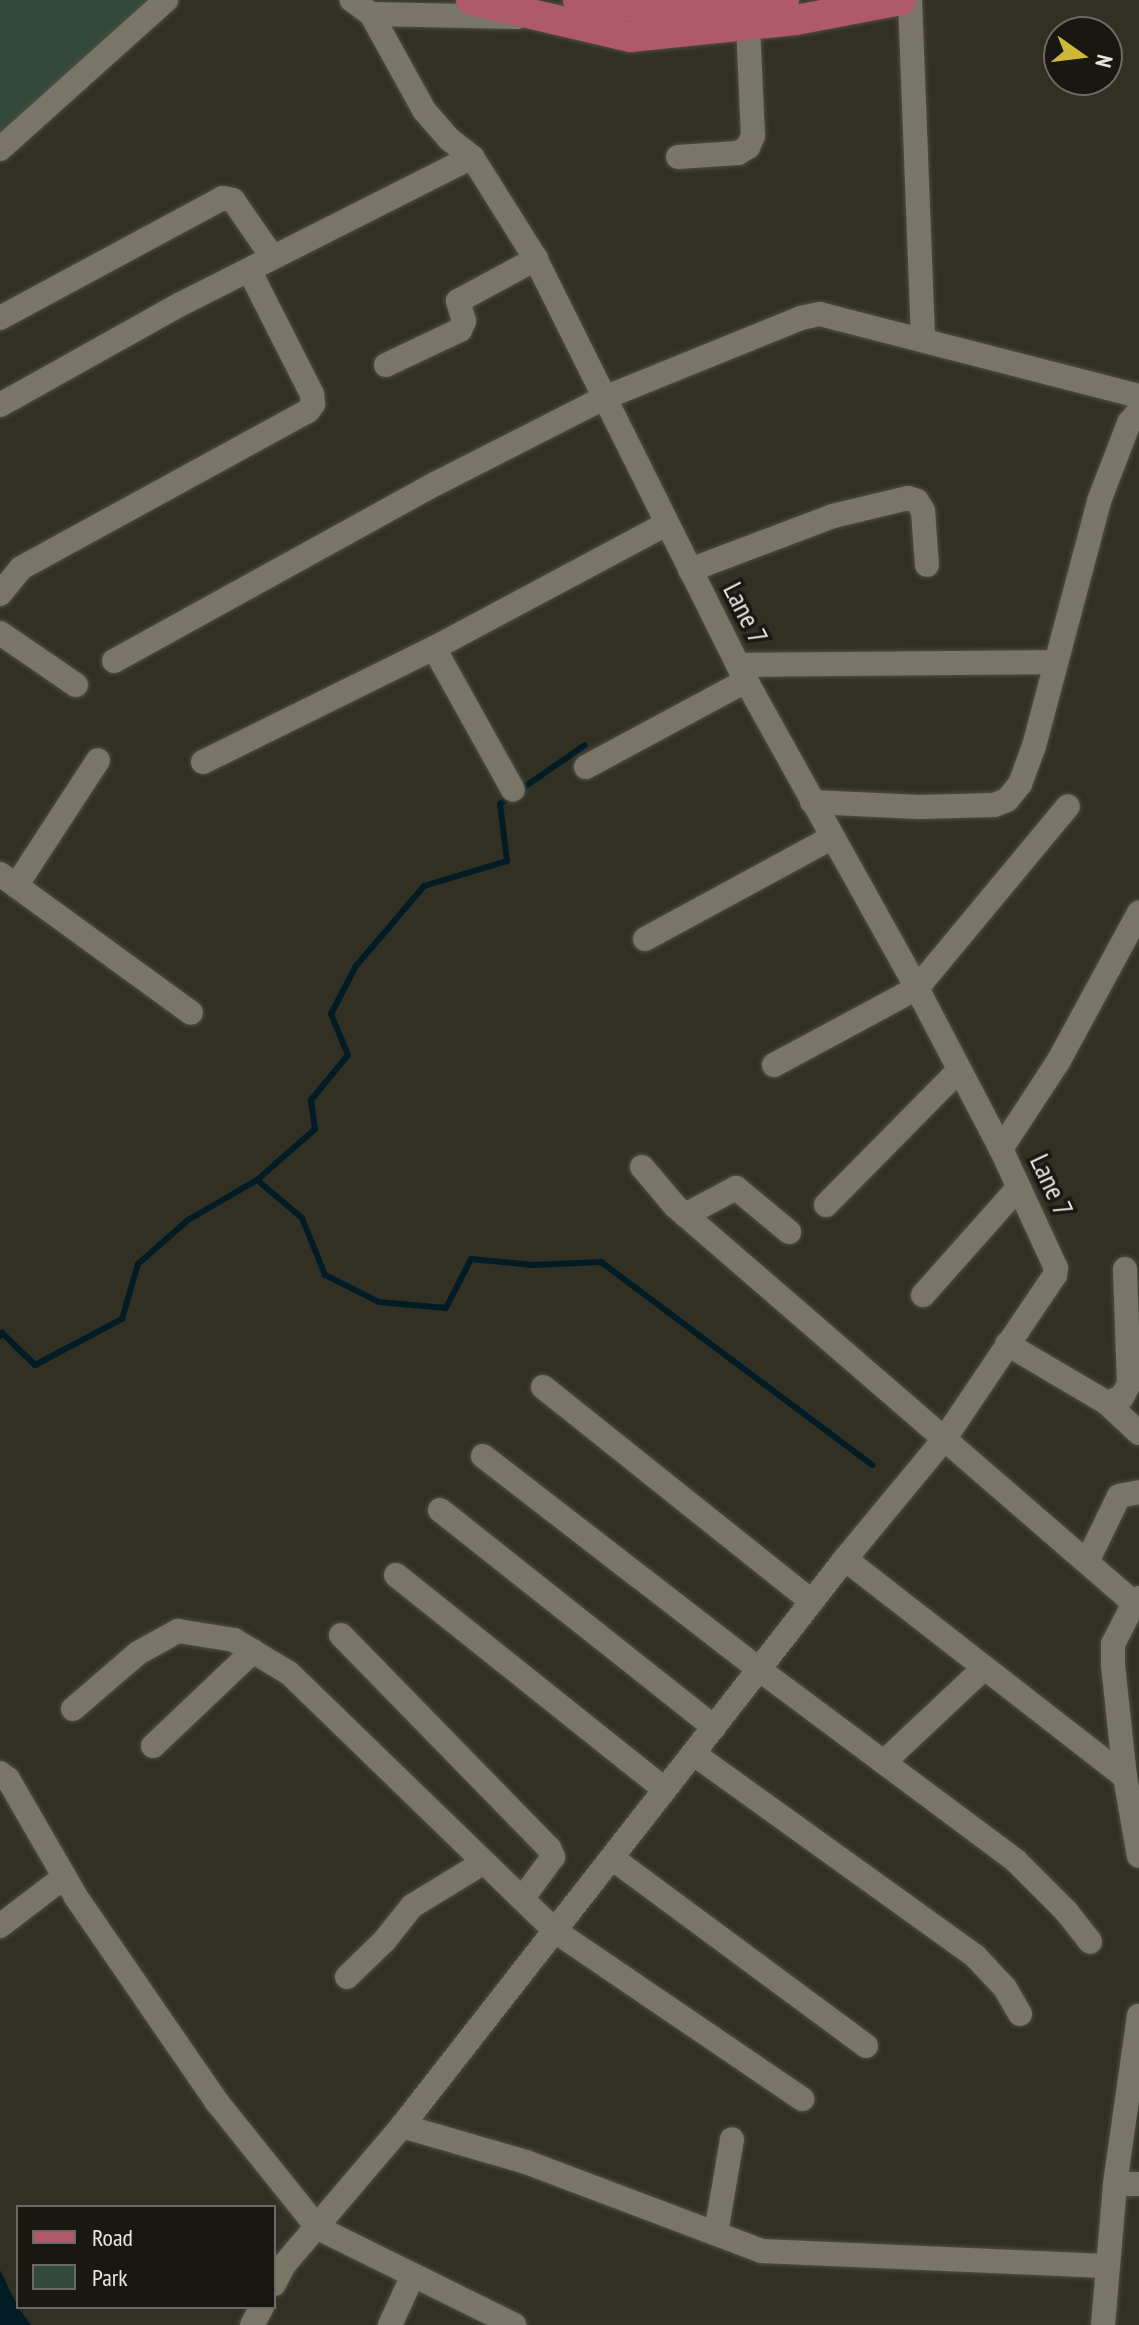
<!DOCTYPE html>
<style>
body{margin:0}
#map{position:relative;width:1139px;height:2325px;overflow:hidden;background:#322f23;font-family:"PT Sans Narrow",sans-serif}
div>[style]{position:absolute}
[style*='--x']{left:calc(var(--x)*1px);top:calc(var(--y)*1px);width:calc(var(--w)*1px);rotate:calc(var(--a)*1deg)}
.green>*{inset:0;background:#334a3b}
.water>*{inset:0;background:#021c25}
.stream>*{height:6px;margin:-3px;padding:0 3px;transform-origin:3px;border-radius:3px;background:#021c25}
.roads{filter:drop-shadow(0 0 2px #4f4d43) drop-shadow(0 0 2px #4f4d43)}
.minor>*{height:24px;margin:-12px;padding:0 12px;transform-origin:12px;border-radius:12px;background:#797668}
.major>*{height:30px;margin:-15px;padding:0 15px;transform-origin:15px;border-radius:15px;background:#af5a66}
span{translate:-50% -50%;white-space:nowrap;text-align:center;line-height:1.15;-webkit-text-stroke:7px #191712;paint-order:stroke}
.street-label{font-size:28px;color:#e7e5de}
.legend{position:absolute;left:16px;top:2205px;width:260px;height:104px;box-sizing:border-box;background:#191712;border:2px solid #6b6964;margin:0;padding:10px 14px;list-style:none;font-size:24px;color:#e7e5de}
.legend li{display:flex;align-items:center;gap:16px;height:40px}
.legend b{width:40px;border:2px solid #6b6964}
.north{position:absolute;left:1043px;top:16px;width:80px;height:80px;box-sizing:border-box;background:#191712;border:2px solid #6b6964;border-radius:50%;rotate:104deg;font-size:22px;font-weight:700;line-height:32px;text-align:center;color:#e7e5de}
.north::after{content:'';display:block;margin:auto;width:28px;height:36px;background:#ceb837;clip-path:polygon(50% 0,100% 100%,50% 72%,0 100%)}
</style>
<div id="map">
<div class="green">
<div style="clip-path:polygon(0 0,151px 0,0 139px)"></div>
</div>
<div class="water">
<div style="clip-path:polygon(0 2270px,18px 2307px,31px 2325px,0 2325px)"></div>
</div>
<div class="stream">
<div style="--x:257;--y:1180;--w:77;--a:-41.3"></div>
<div style="--x:315;--y:1129;--w:29;--a:-98"></div>
<div style="--x:311;--y:1100;--w:58;--a:-50.6"></div>
<div style="--x:348;--y:1055;--w:44;--a:-112.5"></div>
<div style="--x:331;--y:1014;--w:54;--a:-62.5"></div>
<div style="--x:356;--y:966;--w:105;--a:-49.6"></div>
<div style="--x:424;--y:886;--w:87;--a:-16.8"></div>
<div style="--x:507;--y:861;--w:57;--a:-97"></div>
<div style="--x:500;--y:804;--w:103;--a:-34.8"></div>
<div style="--x:0;--y:1336;--w:4;--a:-56"></div>
<div style="--x:2;--y:1333;--w:46;--a:44.1"></div>
<div style="--x:35;--y:1365;--w:98;--a:-27.9"></div>
<div style="--x:122;--y:1319;--w:57;--a:-73.8"></div>
<div style="--x:138;--y:1264;--w:67;--a:-41.3"></div>
<div style="--x:188;--y:1220;--w:80;--a:-30.1"></div>
<div style="--x:257;--y:1180;--w:59;--a:40.2"></div>
<div style="--x:302;--y:1218;--w:61;--a:68"></div>
<div style="--x:325;--y:1275;--w:60;--a:26.6"></div>
<div style="--x:379;--y:1302;--w:67;--a:5.1"></div>
<div style="--x:446;--y:1308;--w:55;--a:-63"></div>
<div style="--x:471;--y:1259;--w:62;--a:5.5"></div>
<div style="--x:533;--y:1265;--w:68;--a:-2.5"></div>
<div style="--x:601;--y:1262;--w:339;--a:36.8"></div>
</div>
<div class="roads">
<div class="minor">
<div style="--x:910;--y:0;--w:340;--a:87.8"></div>
<div style="--x:371;--y:14;--w:146;--a:1.2"></div>
<div style="--x:0;--y:149;--w:223;--a:-41.9"></div>
<div style="--x:678;--y:157;--w:60;--a:-3.8"></div>
<div style="--x:738;--y:153;--w:12;--a:-31"></div>
<div style="--x:748;--y:147;--w:12;--a:-66"></div>
<div style="--x:753;--y:136;--w:110;--a:-92.6"></div>
<div style="--x:0;--y:318;--w:253;--a:-28.3"></div>
<div style="--x:223;--y:198;--w:10;--a:11"></div>
<div style="--x:233;--y:200;--w:70;--a:55.4"></div>
<div style="--x:386;--y:365;--w:82;--a:-25.3"></div>
<div style="--x:460;--y:330;--w:10;--a:-66"></div>
<div style="--x:464;--y:321;--w:21;--a:-107"></div>
<div style="--x:458;--y:301;--w:89;--a:-28.3"></div>
<div style="--x:0;--y:405;--w:207;--a:-29.2"></div>
<div style="--x:181;--y:304;--w:326;--a:-26.8"></div>
<div style="--x:690;--y:570;--w:153;--a:-20.7"></div>
<div style="--x:833;--y:516;--w:77;--a:-13.5"></div>
<div style="--x:908;--y:498;--w:9;--a:18"></div>
<div style="--x:917;--y:501;--w:12;--a:59"></div>
<div style="--x:923;--y:511;--w:54;--a:85.8"></div>
<div style="--x:0;--y:594;--w:33;--a:-51"></div>
<div style="--x:21;--y:568;--w:327;--a:-28.7"></div>
<div style="--x:308;--y:411;--w:9;--a:-54"></div>
<div style="--x:313;--y:404;--w:10;--a:-96"></div>
<div style="--x:312;--y:394;--w:139;--a:-116.9"></div>
<div style="--x:0;--y:633;--w:92;--a:34.4"></div>
<div style="--x:434;--y:648;--w:162;--a:60.9"></div>
<div style="--x:114;--y:661;--w:369;--a:-28.9"></div>
<div style="--x:437;--y:483;--w:187;--a:-27"></div>
<div style="--x:604;--y:398;--w:213;--a:-22.1"></div>
<div style="--x:801;--y:318;--w:19;--a:-12"></div>
<div style="--x:820;--y:314;--w:20;--a:15"></div>
<div style="--x:839;--y:319;--w:310;--a:14.4"></div>
<div style="--x:738;--y:665;--w:318;--a:-0.5"></div>
<div style="--x:203;--y:762;--w:258;--a:-26.3"></div>
<div style="--x:434;--y:648;--w:263;--a:-28.1"></div>
<div style="--x:586;--y:767;--w:182;--a:-28.3"></div>
<div style="--x:812;--y:802;--w:107;--a:2.7"></div>
<div style="--x:919;--y:807;--w:75;--a:-1.5"></div>
<div style="--x:994;--y:805;--w:14;--a:-21"></div>
<div style="--x:1007;--y:800;--w:21;--a:-51"></div>
<div style="--x:1020;--y:784;--w:40;--a:-69.8"></div>
<div style="--x:1034;--y:746;--w:253;--a:-75.1"></div>
<div style="--x:1099;--y:501;--w:84;--a:-69"></div>
<div style="--x:1129;--y:423;--w:16;--a:-50"></div>
<div style="--x:0;--y:874;--w:236;--a:36"></div>
<div style="--x:16;--y:886;--w:150;--a:-56.9"></div>
<div style="--x:645;--y:939;--w:212;--a:-28.5"></div>
<div style="--x:774;--y:1065;--w:162;--a:-28.3"></div>
<div style="--x:917;--y:988;--w:236;--a:-50.3"></div>
<div style="--x:1001;--y:1149;--w:104;--a:-56.8"></div>
<div style="--x:1058;--y:1062;--w:170;--a:-61.5"></div>
<div style="--x:642;--y:1167;--w:51;--a:49.8"></div>
<div style="--x:675;--y:1206;--w:607;--a:40.86"></div>
<div style="--x:1134;--y:1603;--w:7;--a:-45"></div>
<div style="--x:826;--y:1205;--w:190;--a:-45.4"></div>
<div style="--x:685;--y:1215;--w:58;--a:-27.9"></div>
<div style="--x:736;--y:1188;--w:69;--a:39.7"></div>
<div style="--x:923;--y:1295;--w:144;--a:-48.4"></div>
<div style="--x:1007;--y:1344;--w:116;--a:30.5"></div>
<div style="--x:1107;--y:1403;--w:44;--a:43.2"></div>
<div style="--x:543;--y:1387;--w:344;--a:38.6"></div>
<div style="--x:1107;--y:1403;--w:16;--a:-22"></div>
<div style="--x:1122;--y:1397;--w:15;--a:-62"></div>
<div style="--x:1129;--y:1384;--w:115;--a:-92"></div>
<div style="--x:483;--y:1456;--w:350;--a:37.7"></div>
<div style="--x:760;--y:1670;--w:319;--a:36.7"></div>
<div style="--x:1016;--y:1861;--w:71;--a:45"></div>
<div style="--x:1066;--y:1911;--w:39;--a:52"></div>
<div style="--x:440;--y:1510;--w:350;--a:38.4"></div>
<div style="--x:845;--y:1559;--w:355;--a:37.9"></div>
<div style="--x:1087;--y:1562;--w:73;--a:-64.1"></div>
<div style="--x:1119;--y:1496;--w:20;--a:-11"></div>
<div style="--x:396;--y:1575;--w:344;--a:38.6"></div>
<div style="--x:1134;--y:1603;--w:46;--a:117.1"></div>
<div style="--x:1113;--y:1644;--w:21;--a:90"></div>
<div style="--x:1113;--y:1665;--w:113;--a:83.9"></div>
<div style="--x:1125;--y:1777;--w:80;--a:80"></div>
<div style="--x:341;--y:1635;--w:298;--a:45.7"></div>
<div style="--x:549;--y:1848;--w:10;--a:66"></div>
<div style="--x:553;--y:1857;--w:52;--a:126.4"></div>
<div style="--x:73;--y:1709;--w:86;--a:-40.7"></div>
<div style="--x:138;--y:1653;--w:46;--a:-28.8"></div>
<div style="--x:178;--y:1631;--w:57;--a:9.1"></div>
<div style="--x:234;--y:1640;--w:64;--a:31"></div>
<div style="--x:289;--y:1673;--w:371;--a:44.1"></div>
<div style="--x:555;--y:1931;--w:299;--a:34.2"></div>
<div style="--x:153;--y:1746;--w:138;--a:-43.5"></div>
<div style="--x:694;--y:1754;--w:347;--a:35.7"></div>
<div style="--x:976;--y:1957;--w:42;--a:46.9"></div>
<div style="--x:1005;--y:1988;--w:30;--a:60"></div>
<div style="--x:884;--y:1762;--w:137;--a:-43.2"></div>
<div style="--x:0;--y:1773;--w:10;--a:37"></div>
<div style="--x:8;--y:1779;--w:136;--a:60"></div>
<div style="--x:76;--y:1897;--w:249;--a:55.5"></div>
<div style="--x:217;--y:2102;--w:161;--a:51.3"></div>
<div style="--x:318;--y:2228;--w:219;--a:26.3"></div>
<div style="--x:612;--y:1858;--w:316;--a:36.5"></div>
<div style="--x:0;--y:1926;--w:81;--a:-37.4"></div>
<div style="--x:347;--y:1977;--w:53;--a:-44.2"></div>
<div style="--x:385;--y:1940;--w:43;--a:-51.5"></div>
<div style="--x:412;--y:1906;--w:84;--a:-31.4"></div>
<div style="--x:402;--y:2126;--w:129;--a:16.2"></div>
<div style="--x:526;--y:2162;--w:252;--a:20.7"></div>
<div style="--x:762;--y:2251;--w:344;--a:2.5"></div>
<div style="--x:1115;--y:2184;--w:24;--a:0"></div>
<div style="--x:716;--y:2233;--w:95;--a:-80.3"></div>
<div style="--x:274;--y:2284;--w:20;--a:-63"></div>
<div style="--x:283;--y:2266;--w:184;--a:-49.6"></div>
<div style="--x:402;--y:2126;--w:720;--a:-52"></div>
<div style="--x:845;--y:1559;--w:157;--a:-50.4"></div>
<div style="--x:945;--y:1438;--w:197;--a:-56"></div>
<div style="--x:1055;--y:1275;--w:7;--a:-82"></div>
<div style="--x:1056;--y:1268;--w:131;--a:-114.8"></div>
<div style="--x:1001;--y:1149;--w:182;--a:-117.6"></div>
<div style="--x:917;--y:988;--w:351;--a:-119.1"></div>
<div style="--x:746;--y:681;--w:471;--a:-116.5"></div>
<div style="--x:536;--y:259;--w:120;--a:-122.1"></div>
<div style="--x:472;--y:157;--w:29;--a:-142"></div>
<div style="--x:449;--y:139;--w:38;--a:-131"></div>
<div style="--x:424;--y:110;--w:110;--a:-118.9"></div>
<div style="--x:371;--y:14;--w:24;--a:-144"></div>
<div style="--x:252;--y:2325;--w:21;--a:-61"></div>
<div style="--x:390;--y:2325;--w:55;--a:-65.3"></div>
<div style="--x:1103;--y:2325;--w:142;--a:-85.1"></div>
<div style="--x:1115;--y:2184;--w:170;--a:-81.9"></div>
</div>
<div class="major">
<div style="--x:471;--y:0;--w:163;--a:13.1"></div>
<div style="--x:630;--y:37;--w:167;--a:-5.8"></div>
<div style="--x:796;--y:20;--w:107;--a:-10.8"></div>
<div style="--x:578;--y:0;--w:90;--a:7"></div>
<div style="--x:667;--y:11;--w:97;--a:-3"></div>
<div style="--x:764;--y:6;--w:21;--a:-17"></div>
</div>
</div>
<div class="street-label">
<span style="left:746px;top:613px;rotate:63deg">Lane 7</span>
<span style="left:1052px;top:1185px;rotate:65deg">Lane 7</span>
</div>
<ul class="legend">
<li><b style="height:10px;background:#af5a66"></b>Road</li>
<li><b style="height:22px;background:#334a3b"></b>Park</li>
</ul>
<div class="north">N</div>
</div>
